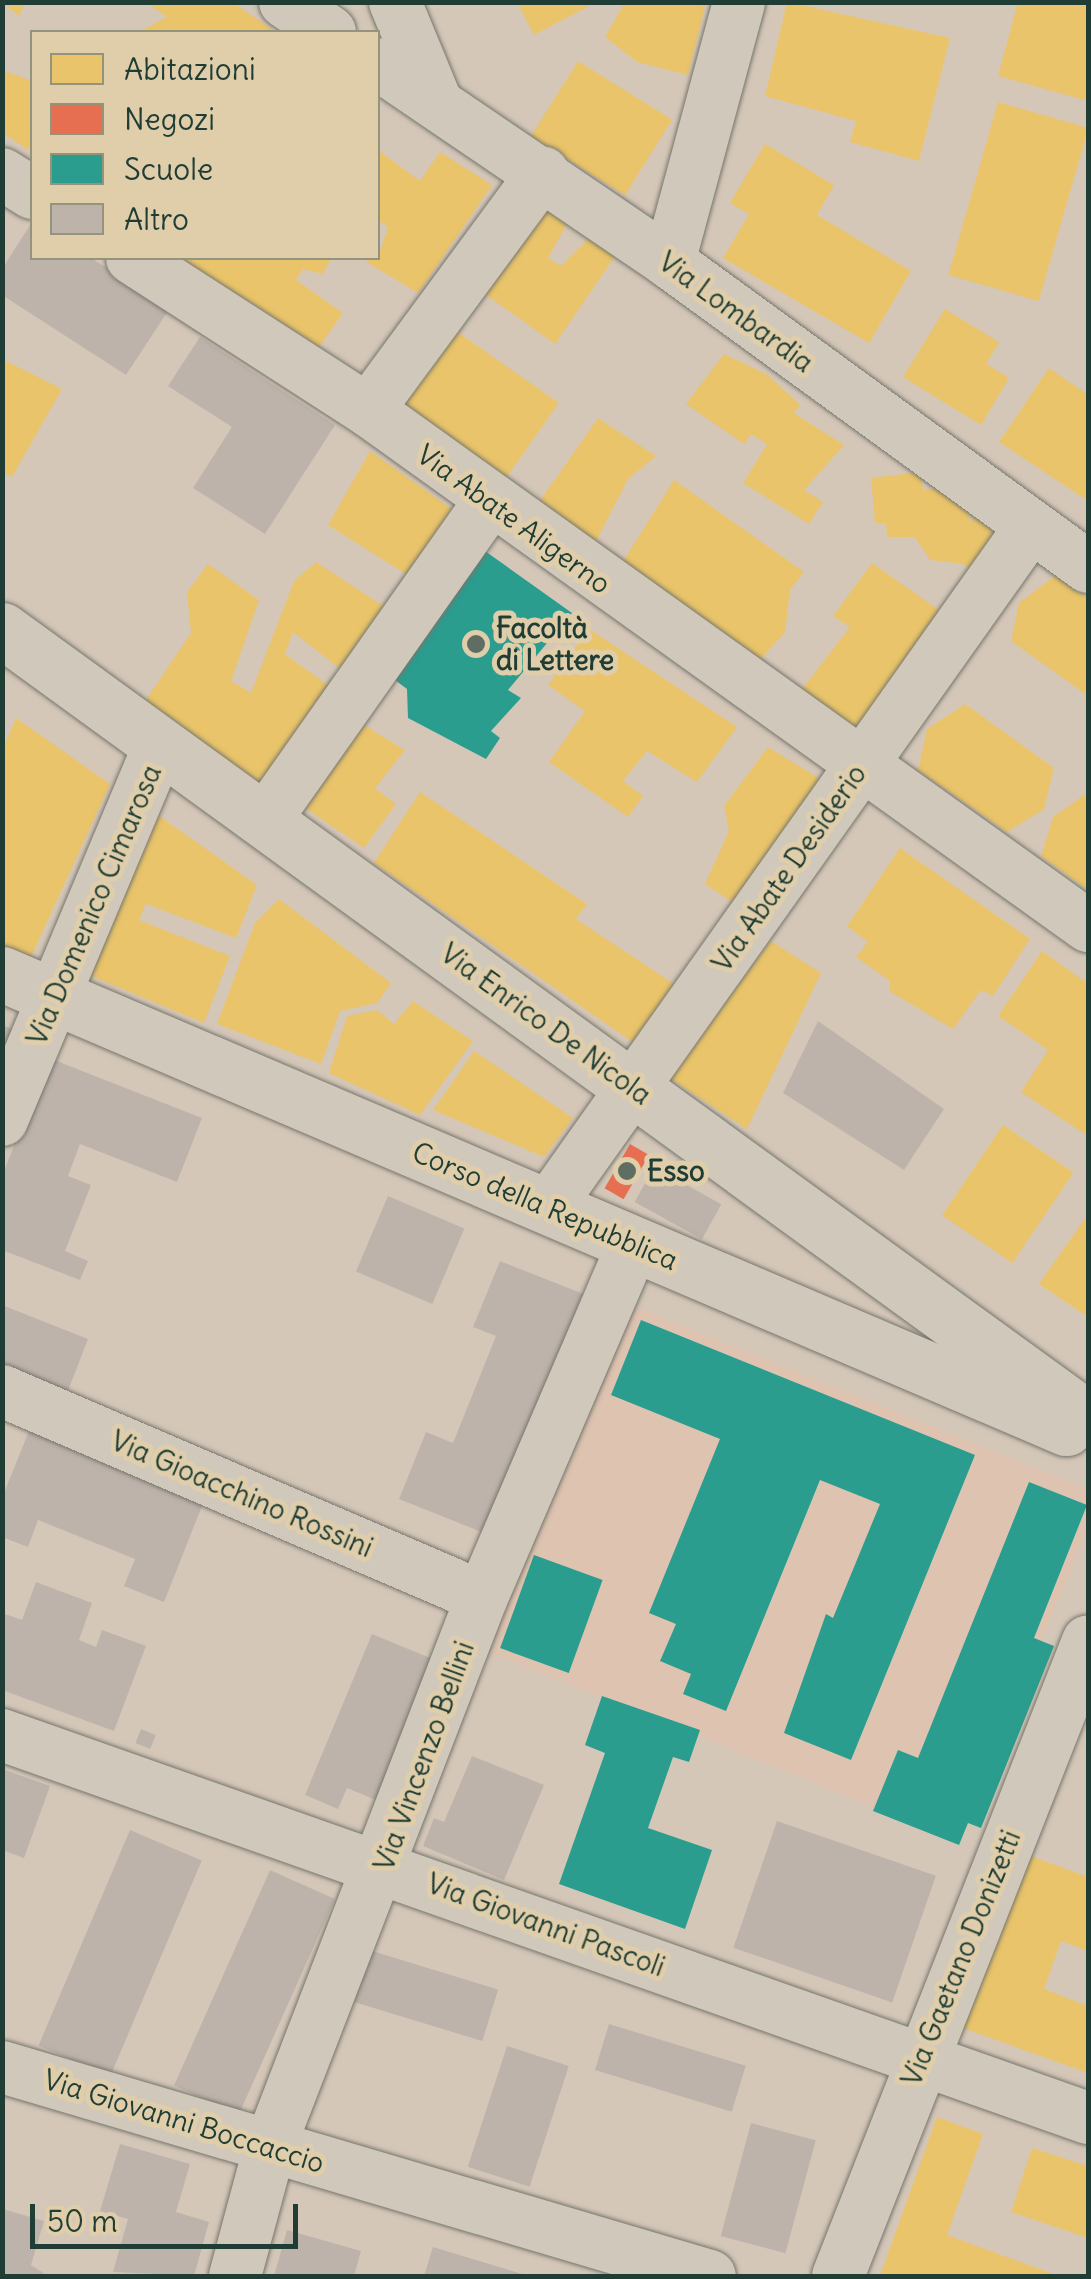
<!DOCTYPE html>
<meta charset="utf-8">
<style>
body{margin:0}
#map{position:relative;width:1091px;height:2279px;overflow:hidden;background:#d5c7b8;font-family:Delius,sans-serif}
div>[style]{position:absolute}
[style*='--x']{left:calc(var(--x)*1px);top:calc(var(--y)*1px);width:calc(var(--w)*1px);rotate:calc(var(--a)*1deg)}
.built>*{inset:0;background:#ddc3b0}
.homes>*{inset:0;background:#e9c46a;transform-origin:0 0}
.shops>*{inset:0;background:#e76f51;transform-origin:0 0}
.schools>*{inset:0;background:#2a9d8f;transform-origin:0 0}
.building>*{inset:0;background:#beb3ab;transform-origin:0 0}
.roads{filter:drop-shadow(0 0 2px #76766d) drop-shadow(0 0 2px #76766d)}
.minor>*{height:52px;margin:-26px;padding:0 26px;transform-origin:26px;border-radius:26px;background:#d0c8bb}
.major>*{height:55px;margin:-27.5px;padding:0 27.5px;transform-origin:27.5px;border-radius:27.5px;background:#d0c8bb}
.dots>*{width:28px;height:28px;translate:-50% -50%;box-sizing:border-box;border:5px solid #e0ceab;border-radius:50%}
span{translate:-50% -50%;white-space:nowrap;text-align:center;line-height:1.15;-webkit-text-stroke:10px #e0ceab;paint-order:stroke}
.street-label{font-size:28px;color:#1f3d34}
.poi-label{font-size:28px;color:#1f3d34;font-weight:700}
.left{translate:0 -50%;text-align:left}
.frame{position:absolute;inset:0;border:5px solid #1f3d34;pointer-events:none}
.legend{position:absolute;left:30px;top:30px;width:350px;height:230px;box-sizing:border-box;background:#e0ceab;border:2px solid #93947b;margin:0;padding:12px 18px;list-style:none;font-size:30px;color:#1f3d34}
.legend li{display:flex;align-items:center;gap:20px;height:50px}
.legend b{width:50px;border:2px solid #93947b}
.scale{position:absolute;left:30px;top:2204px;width:268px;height:45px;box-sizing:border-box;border:5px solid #1f3d34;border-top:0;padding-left:12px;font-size:30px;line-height:35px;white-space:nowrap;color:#1f3d34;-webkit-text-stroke:8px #e0ceab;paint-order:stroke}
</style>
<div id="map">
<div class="built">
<div style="clip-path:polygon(624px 1302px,1088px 1489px,1088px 1527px,961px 1842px,484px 1650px)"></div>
</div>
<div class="homes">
<div style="clip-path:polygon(2px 2px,26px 2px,19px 16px)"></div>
<div style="clip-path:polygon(145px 2px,232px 2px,276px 32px,138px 32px,167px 17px)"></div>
<div style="clip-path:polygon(517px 2px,597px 2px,534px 35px)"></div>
<div style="clip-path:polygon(625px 2px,706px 2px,688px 75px,637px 62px,605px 37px)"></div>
<div style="clip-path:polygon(787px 2px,950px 38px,919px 161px,850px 142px,856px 121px,765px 96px)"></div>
<div style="clip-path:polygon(1018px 2px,1088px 2px,1088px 101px,998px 76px)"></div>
<div style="left:578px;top:61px;width:111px;height:89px;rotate:32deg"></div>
<div style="clip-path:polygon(2px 70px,32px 81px,32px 152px,2px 133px)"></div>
<div style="left:998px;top:102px;width:94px;height:180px;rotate:16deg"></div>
<div style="clip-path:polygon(765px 144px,834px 185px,817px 215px,911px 271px,869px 343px,723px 258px,749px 214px,730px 203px)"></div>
<div style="clip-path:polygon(378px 150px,420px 181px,440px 152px,492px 185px,418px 293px,365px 261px,378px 258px,388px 227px,378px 220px)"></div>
<div style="clip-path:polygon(540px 203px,568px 222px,548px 258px,561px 266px,590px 237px,615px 256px,555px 344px,479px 290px)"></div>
<div style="clip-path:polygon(169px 258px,332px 258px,322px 274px,303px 269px,296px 280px,343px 313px,315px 353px)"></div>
<div style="clip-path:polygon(945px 309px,999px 342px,986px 364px,1009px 378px,981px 425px,903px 377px)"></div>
<div style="left:449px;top:326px;width:134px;height:103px;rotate:35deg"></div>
<div style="clip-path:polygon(724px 354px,768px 375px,800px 405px,794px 413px,844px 445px,804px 490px,823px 502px,809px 524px,743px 483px,767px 444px,751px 434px,744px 444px,686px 404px)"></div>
<div style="clip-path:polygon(2px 359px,62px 389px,12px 477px,2px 472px)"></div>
<div style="clip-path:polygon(1049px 368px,1088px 395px,1088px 501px,999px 442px)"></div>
<div style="clip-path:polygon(598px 418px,656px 456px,628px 479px,591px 551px,532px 512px)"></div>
<div style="clip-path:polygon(370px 451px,460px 515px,409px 576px,328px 525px)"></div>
<div style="clip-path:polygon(921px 472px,923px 490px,943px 488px,970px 508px,969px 525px,975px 515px,1006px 536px,973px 574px,964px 564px,930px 560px,915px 537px,887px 537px,886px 523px,875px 523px,871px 478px)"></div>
<div style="clip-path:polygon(674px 480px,804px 572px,790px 590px,785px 632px,759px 661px,619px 568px)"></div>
<div style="clip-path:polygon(316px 562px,391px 611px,348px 675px,293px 632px,285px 654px,333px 689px,268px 789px,142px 706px,191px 633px,187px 592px,208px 564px,259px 600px,231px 681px,251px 693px,294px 581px)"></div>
<div style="clip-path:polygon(872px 563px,946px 615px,859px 736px,799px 693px,850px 627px,833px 616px)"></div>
<div style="clip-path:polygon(1056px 575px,1088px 598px,1088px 696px,1011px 641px,1019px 603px)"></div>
<div style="clip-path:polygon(589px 629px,737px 727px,697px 782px,647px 751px,623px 781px,643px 796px,628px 817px,549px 762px,585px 711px,548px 685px)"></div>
<div style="clip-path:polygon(965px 704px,1054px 768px,1044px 809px,1007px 832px,918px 770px,927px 729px)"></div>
<div style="clip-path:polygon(16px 718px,110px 784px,31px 957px,2px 944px,2px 751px)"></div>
<div style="clip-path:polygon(352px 718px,405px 750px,375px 788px,396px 804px,364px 848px,295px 801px)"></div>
<div style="clip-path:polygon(768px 747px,830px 785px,737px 905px,705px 884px,729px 831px,724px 806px)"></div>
<div style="clip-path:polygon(420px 792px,587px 904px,576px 919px,677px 986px,634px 1043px,374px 863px)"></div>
<div style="clip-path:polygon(1088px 792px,1088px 890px,1041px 856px,1053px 817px)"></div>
<div style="clip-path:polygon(148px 808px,257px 885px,236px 938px,146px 904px,139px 920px,230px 956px,204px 1023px,82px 972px)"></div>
<div style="clip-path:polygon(900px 848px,1030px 939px,993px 996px,981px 990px,953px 1029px,889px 991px,890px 981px,856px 957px,868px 942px,847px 926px)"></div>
<div style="clip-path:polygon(279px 899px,391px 983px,377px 1003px,340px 1011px,321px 1064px,217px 1024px,255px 923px)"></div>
<div style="clip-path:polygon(771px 941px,821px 973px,747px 1129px,668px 1077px)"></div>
<div style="clip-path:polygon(1042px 951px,1088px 984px,1088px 1136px,1021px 1092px,1048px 1050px,998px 1016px)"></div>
<div style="clip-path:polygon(413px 1001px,473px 1041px,420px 1115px,329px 1073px,347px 1016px,377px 1010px,394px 1024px)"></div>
<div style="clip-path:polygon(474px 1051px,573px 1118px,544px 1157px,433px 1110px)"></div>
<div style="left:1003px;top:1125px;width:85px;height:109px;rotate:34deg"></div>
<div style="clip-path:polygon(1088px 1214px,1088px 1317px,1039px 1284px)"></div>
<div style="clip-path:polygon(1023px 1853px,1088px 1877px,1088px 1951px,1061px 1941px,1044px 1989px,1088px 2006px,1088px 2073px,960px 2027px)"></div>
<div style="clip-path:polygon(937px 2117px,983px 2134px,947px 2235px,1059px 2276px,880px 2276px)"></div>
<div style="clip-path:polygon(1032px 2148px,1088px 2166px,1088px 2238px,1011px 2212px)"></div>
</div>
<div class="shops">
<div style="left:630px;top:1144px;width:22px;height:51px;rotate:30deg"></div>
</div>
<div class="schools">
<div style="clip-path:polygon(485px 551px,572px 613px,508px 690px,521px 698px,491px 731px,500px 738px,486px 759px,408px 718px,407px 689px,387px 674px)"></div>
<div style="clip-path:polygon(641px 1320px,975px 1455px,851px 1760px,784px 1733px,826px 1614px,833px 1618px,880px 1504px,820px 1480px,726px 1711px,683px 1694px,691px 1674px,660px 1661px,676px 1624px,649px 1613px,720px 1439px,611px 1395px)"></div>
<div style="clip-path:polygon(1029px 1482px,1087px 1505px,1034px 1638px,1054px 1646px,981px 1828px,968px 1823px,959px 1845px,873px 1811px,898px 1750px,918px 1758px)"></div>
<div style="left:534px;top:1555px;width:73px;height:99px;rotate:20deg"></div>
<div style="clip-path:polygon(602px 1696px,700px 1730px,689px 1762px,673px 1757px,648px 1828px,712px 1850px,685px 1929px,559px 1884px,605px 1753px,585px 1745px)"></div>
</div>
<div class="building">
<div style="clip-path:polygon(32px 222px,32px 258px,91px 258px,170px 308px,126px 375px,2px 295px,2px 269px)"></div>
<div style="clip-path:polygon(200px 337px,335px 425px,265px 534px,193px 488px,232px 427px,168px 386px)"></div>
<div style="clip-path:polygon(818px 1021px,944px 1109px,904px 1170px,783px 1093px)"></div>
<div style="clip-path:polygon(2px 1025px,15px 1030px,2px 1059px)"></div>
<div style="clip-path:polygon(49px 1058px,202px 1118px,177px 1182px,80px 1144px,68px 1176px,91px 1185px,65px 1251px,88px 1261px,80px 1280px,2px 1250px,2px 1176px)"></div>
<div style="left:654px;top:1167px;width:77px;height:40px;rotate:29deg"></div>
<div style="left:388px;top:1196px;width:83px;height:82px;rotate:23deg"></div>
<div style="clip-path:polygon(500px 1261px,591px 1297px,494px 1537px,399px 1499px,426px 1432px,453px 1443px,496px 1336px,473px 1327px)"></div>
<div style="clip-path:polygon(2px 1305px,88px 1339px,66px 1396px,2px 1371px)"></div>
<div style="clip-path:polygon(31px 1426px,206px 1496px,164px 1602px,124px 1586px,135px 1559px,38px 1520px,28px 1547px,2px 1537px,2px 1498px)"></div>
<div style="clip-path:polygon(36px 1582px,92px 1603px,79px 1640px,96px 1647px,102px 1630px,146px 1646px,114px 1731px,2px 1690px,2px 1613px,22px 1620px)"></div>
<div style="clip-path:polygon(372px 1634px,435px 1660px,376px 1800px,347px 1788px,338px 1809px,305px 1795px)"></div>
<div style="left:141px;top:1729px;width:16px;height:15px;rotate:22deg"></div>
<div style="clip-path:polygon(472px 1756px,544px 1785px,504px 1880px,423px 1846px,434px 1818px,444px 1822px)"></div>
<div style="clip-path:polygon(2px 1769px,50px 1786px,24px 1858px,2px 1850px)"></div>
<div style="left:777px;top:1821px;width:168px;height:134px;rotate:19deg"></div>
<div style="left:130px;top:1830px;width:78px;height:234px;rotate:23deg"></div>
<div style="left:270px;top:1870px;width:71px;height:236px;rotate:24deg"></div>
<div style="left:369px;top:1950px;width:135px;height:54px;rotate:17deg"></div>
<div style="left:609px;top:2024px;width:143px;height:48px;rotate:17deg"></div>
<div style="left:507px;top:2046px;width:65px;height:127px;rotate:18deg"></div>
<div style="left:751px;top:2123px;width:67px;height:117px;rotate:15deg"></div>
<div style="clip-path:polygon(120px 2144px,190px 2164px,176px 2212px,209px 2222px,194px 2276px,113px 2272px,128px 2219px,100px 2211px)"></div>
<div style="clip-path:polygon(3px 2209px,44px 2221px,31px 2265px,48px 2276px,3px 2276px)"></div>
<div style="clip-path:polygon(287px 2230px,361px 2251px,354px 2276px,274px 2276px)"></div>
<div style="clip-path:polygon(433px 2247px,529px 2276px,424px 2276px)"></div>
</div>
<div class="roads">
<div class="minor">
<div style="--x:285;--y:2;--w:54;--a:33.7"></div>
<div style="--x:395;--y:2;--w:110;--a:67.6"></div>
<div style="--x:378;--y:64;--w:352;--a:34.2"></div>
<div style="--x:669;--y:262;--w:518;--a:36.05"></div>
<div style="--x:2;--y:174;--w:36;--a:32"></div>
<div style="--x:132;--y:258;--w:281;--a:32.8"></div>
<div style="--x:368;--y:410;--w:886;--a:35.63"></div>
<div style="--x:669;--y:262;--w:269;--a:-74.9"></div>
<div style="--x:368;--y:410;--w:295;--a:-53.6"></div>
<div style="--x:265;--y:820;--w:387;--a:-54.8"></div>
<div style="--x:2;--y:1120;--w:407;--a:-67.2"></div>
<div style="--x:548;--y:1207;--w:831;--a:-54.65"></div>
<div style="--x:2;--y:1391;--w:522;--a:23.23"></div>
<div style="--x:2;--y:1735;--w:1152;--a:19.43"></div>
<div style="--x:2;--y:2067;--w:738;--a:16.45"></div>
<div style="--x:235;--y:2276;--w:135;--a:-74.9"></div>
<div style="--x:270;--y:2146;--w:589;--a:-68.89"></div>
<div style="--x:482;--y:1597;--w:384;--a:-66.8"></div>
<div style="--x:838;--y:2276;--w:682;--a:-68.51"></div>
</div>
<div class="major">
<div style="--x:2;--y:630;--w:1342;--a:36"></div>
<div style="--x:2;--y:974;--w:1157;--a:23.11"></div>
</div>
</div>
<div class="dots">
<div style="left:476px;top:644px;background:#5f6d62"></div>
<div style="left:627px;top:1171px;background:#5f6d62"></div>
</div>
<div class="street-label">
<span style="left:736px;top:312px;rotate:36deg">Via Lombardia</span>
<span style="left:514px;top:519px;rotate:36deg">Via Abate Aligerno</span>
<span style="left:789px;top:868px;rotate:-55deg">Via Abate Desiderio</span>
<span style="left:94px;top:905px;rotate:-67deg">Via Domenico Cimarosa</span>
<span style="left:546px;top:1024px;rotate:36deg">Via Enrico De Nicola</span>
<span style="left:545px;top:1206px;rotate:23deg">Corso della Repubblica</span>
<span style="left:242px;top:1494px;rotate:23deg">Via Gioacchino Rossini</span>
<span style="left:424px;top:1756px;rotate:-70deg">Via Vincenzo Bellini</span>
<span style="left:546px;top:1925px;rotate:20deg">Via Giovanni Pascoli</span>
<span style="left:961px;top:1958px;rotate:-68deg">Via Gaetano Donizetti</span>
<span style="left:184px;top:2121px;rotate:17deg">Via Giovanni Boccaccio</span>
</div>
<div class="poi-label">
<span class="left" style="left:496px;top:644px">Facoltà<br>di Lettere</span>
<span class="left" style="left:647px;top:1171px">Esso</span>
</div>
<div class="frame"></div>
<ul class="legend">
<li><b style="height:28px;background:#e9c46a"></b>Abitazioni</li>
<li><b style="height:28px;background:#e76f51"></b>Negozi</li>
<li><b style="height:28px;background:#2a9d8f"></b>Scuole</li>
<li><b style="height:28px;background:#beb3ab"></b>Altro</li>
</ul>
<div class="scale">50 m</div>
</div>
